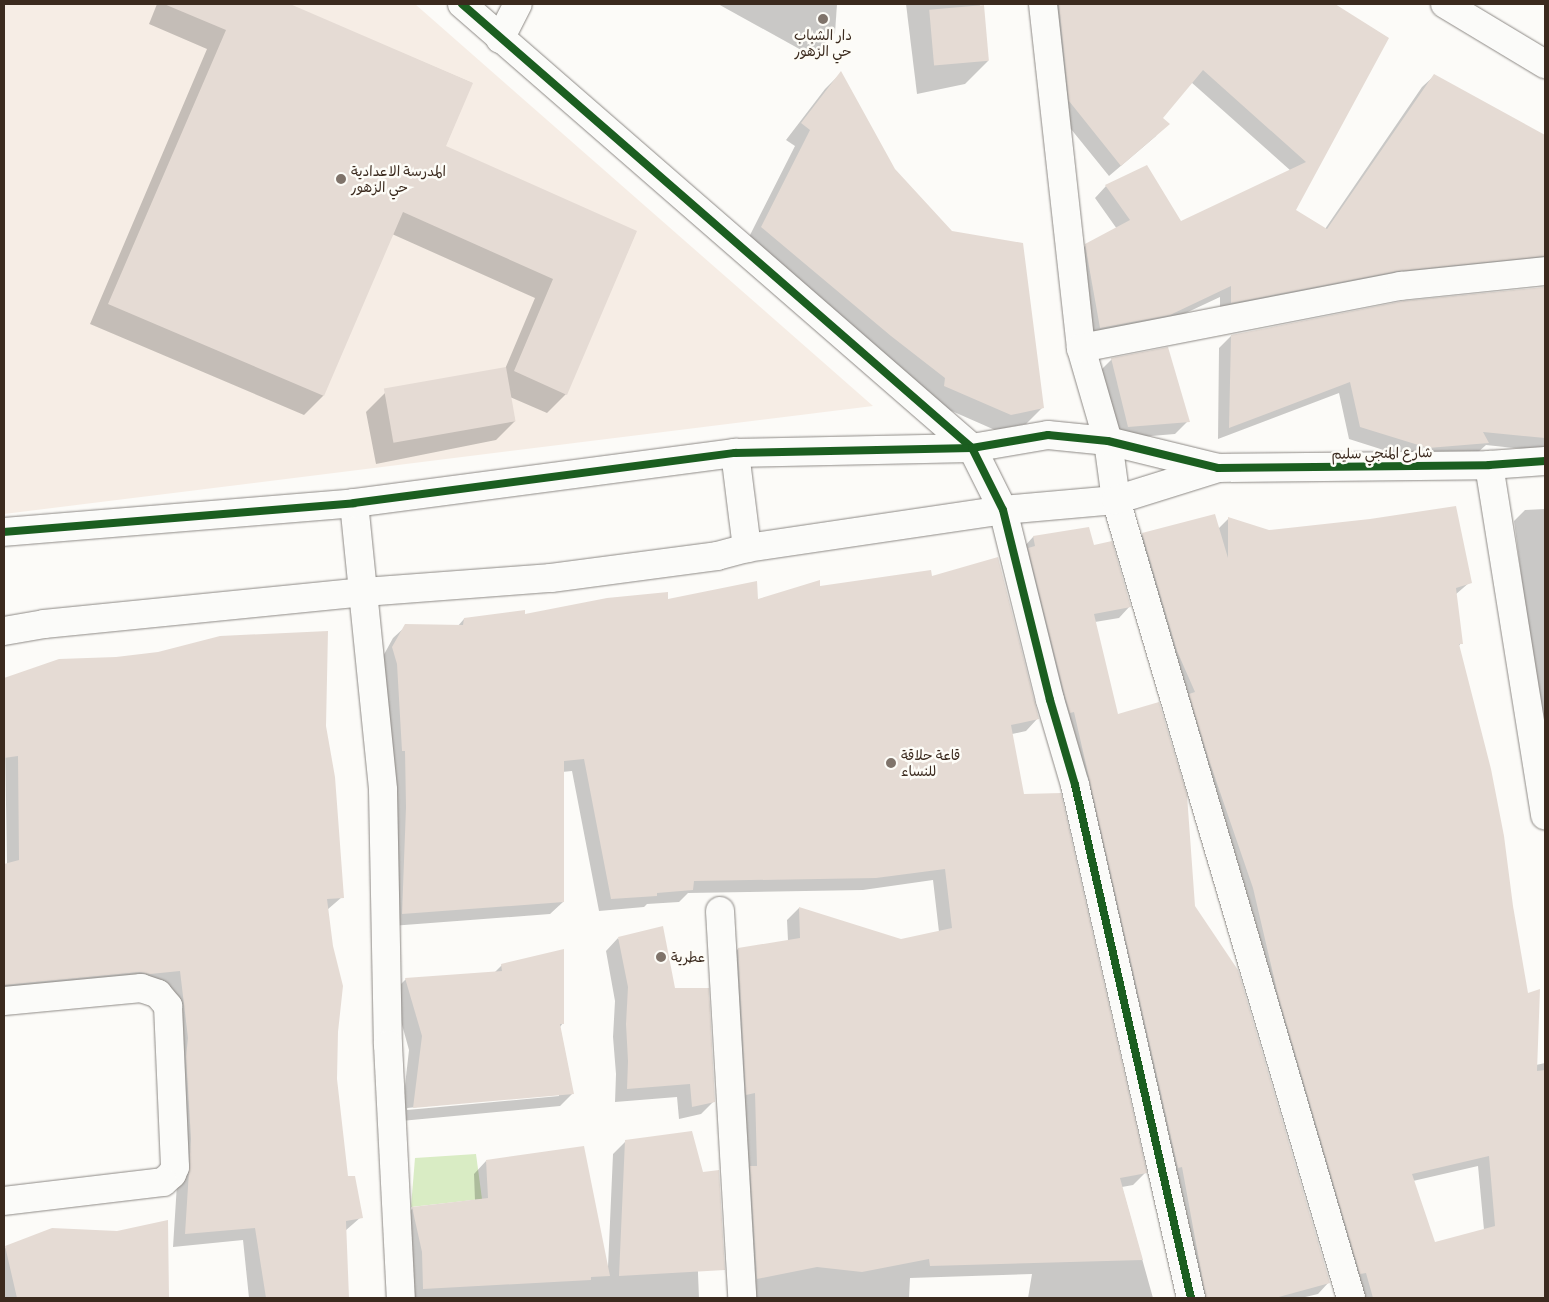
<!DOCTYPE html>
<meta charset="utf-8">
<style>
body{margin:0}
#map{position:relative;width:1549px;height:1302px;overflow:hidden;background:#fcfbf8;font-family:"Patrick Hand","Playpen Sans Arabic",sans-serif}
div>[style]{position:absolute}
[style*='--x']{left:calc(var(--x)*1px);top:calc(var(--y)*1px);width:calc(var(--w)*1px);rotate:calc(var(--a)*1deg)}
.built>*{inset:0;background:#f6ede5}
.green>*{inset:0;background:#d9ecc4}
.shadow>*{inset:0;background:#0003}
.building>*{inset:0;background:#e5dbd4;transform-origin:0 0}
.roads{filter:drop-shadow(0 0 1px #8d8985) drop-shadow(0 0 1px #8d8985)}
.minor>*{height:28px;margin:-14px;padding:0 14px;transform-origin:14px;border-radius:14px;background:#fbfbf9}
.tertiary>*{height:28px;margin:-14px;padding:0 14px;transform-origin:14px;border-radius:14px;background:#fbfbf9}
.cycleway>*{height:8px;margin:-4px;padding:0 4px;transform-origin:4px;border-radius:4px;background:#1b5e20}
.dots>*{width:14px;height:14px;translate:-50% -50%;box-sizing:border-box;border:2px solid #fdfcf7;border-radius:50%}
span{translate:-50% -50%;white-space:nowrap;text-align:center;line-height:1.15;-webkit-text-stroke:5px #fdfcf7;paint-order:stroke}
.poi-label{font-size:14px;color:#3b2a1e}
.left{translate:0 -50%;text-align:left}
.street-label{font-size:14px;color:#3b2a1e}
.frame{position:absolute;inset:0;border:5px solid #3b2a1e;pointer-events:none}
</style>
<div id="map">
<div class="built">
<div style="clip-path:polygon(4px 4px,415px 4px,873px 406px,4px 514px)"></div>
</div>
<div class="green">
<div style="clip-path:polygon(476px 1154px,482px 1199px,411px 1207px,415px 1158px)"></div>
</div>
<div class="shadow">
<div style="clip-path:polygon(157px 4px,287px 4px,472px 83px,445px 147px,636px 232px,566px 394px,547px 413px,510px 397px,515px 421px,496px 440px,376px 464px,366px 412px,385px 393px,505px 369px,535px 298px,392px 234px,323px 396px,304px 415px,90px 324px,207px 49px,149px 24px)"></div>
<div style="clip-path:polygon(718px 4px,837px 4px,835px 33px,812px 56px)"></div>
<div style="clip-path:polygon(906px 4px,980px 4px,988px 61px,965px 84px,917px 94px)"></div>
<div style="clip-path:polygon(1051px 4px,1333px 4px,1388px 38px,1294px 210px,1325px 229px,1422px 87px,1434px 76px,1492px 109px,1545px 136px,1545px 273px,1220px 314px,1220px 297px,1158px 326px,1089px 339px,1074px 257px,1086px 245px,1117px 229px,1095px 198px,1106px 186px,1181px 223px,1291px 171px,1191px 82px,1161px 118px,1156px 136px,1109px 176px,1058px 113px)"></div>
<div style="clip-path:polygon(841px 73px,894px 170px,1042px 408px,1026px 424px,995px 430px,929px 401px,746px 243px,795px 146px,786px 140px,825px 89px)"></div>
<div style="clip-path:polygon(1545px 288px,1545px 448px,1532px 450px,1486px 445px,1476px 454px,1415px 460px,1349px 439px,1339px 393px,1218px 439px,1219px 348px,1231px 336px,1403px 303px)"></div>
<div style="clip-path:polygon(1112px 359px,1188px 421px,1175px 434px,1115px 439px,1099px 372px)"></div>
<div style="clip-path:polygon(1545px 509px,1545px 793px,1533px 666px,1514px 521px,1525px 510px)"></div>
<div style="clip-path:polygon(evenodd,1229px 518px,1269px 531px,1470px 582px,1455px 595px,1461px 643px,1458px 647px,1536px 1065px,1545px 1063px,1545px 1298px,1359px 1298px,1132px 545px,1143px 534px,1218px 529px,1229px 518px,1478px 1166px,1484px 1230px,1434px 1244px,1413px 1181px,1478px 1166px)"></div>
<div style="clip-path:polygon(1088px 528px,1093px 547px,1130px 606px,1119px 618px,1095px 622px,1117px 716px,1194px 906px,1329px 1282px,1318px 1294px,1301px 1298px,1192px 1298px,1022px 549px,1033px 537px)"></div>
<div style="clip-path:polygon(931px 578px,1038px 718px,1026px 731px,1012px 734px,1023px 795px,1145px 1173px,1133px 1185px,1122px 1187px,1153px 1298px,1028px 1298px,1032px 1274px,910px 1278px,909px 1298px,745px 1298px,726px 961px,738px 949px,788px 941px,787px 920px,799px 908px,900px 940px,939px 932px,933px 880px,863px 890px,688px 893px,679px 902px,647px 904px,644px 907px,599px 911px,572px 771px,562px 772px,563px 902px,550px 914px,391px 926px,381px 660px,393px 638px,406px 626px,457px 627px,464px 619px,523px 616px,667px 600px,756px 601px,819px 588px)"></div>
<div style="clip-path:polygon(59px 660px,325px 726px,342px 897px,327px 910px,337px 1032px,335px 1080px,347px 1177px,361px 1217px,345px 1231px,347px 1298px,249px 1298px,243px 1240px,173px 1247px,179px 1152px,175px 1052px,167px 984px,4px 996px,4px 865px,7px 865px,4px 679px)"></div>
<div style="clip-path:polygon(618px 938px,714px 1101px,701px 1114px,679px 1119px,677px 1097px,615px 1102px,616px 1074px,613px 1037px,615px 1001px,606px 951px)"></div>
<div style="clip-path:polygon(evenodd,502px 965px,563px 1023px,560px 1027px,573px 1093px,560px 1106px,401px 1121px,409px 1050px,393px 992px,406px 979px,494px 973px,502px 965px,559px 1094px,559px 1096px,407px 1110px,407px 1108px,559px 1094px)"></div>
<div style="clip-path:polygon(625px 1142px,696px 1223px,699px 1298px,411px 1298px,400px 1221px,413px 1208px,475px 1201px,474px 1174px,486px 1161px,608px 1267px,613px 1154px)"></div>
<div style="clip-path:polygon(167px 1222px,168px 1298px,4px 1298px,4px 1250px,6px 1247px,117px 1232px)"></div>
</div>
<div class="building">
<div style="clip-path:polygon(164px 4px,290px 4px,473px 83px,446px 146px,637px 231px,567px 395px,514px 371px,553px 279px,403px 212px,324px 396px,108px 304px,226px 30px)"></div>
<div style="clip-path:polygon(1059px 4px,1335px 4px,1389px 38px,1296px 210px,1327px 229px,1434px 74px,1545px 135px,1545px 256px,1398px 271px,1231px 303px,1231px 286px,1170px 315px,1100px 328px,1085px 244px,1130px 220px,1105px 185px,1147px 165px,1181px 221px,1306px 162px,1203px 70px,1163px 118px,1170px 124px,1121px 166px,1069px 101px)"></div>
<div style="left:984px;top:5px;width:56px;height:55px;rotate:85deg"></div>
<div style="clip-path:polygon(841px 71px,895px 169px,952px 231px,1023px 243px,1044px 408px,1011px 415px,944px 386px,945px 378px,891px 336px,761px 227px,810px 130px,801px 123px)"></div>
<div style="clip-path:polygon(1545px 287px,1545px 438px,1483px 432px,1489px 443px,1428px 448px,1360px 427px,1350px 382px,1229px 428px,1231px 335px,1403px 301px)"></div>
<div style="clip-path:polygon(1168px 347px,1190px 422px,1128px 427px,1111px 358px)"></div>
<div style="left:506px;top:367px;width:55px;height:124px;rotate:80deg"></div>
<div style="clip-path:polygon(evenodd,1456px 506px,1472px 583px,1456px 588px,1463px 644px,1459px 644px,1491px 769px,1504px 836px,1513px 906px,1528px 993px,1540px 989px,1537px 1071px,1545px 1070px,1545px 1298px,1373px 1298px,1366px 1273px,1360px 1274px,1278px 995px,1253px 888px,1209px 760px,1189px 694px,1195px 692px,1177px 651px,1142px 533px,1215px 514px,1228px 558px,1228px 517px,1269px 530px,1370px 519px,1456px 506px,1489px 1156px,1495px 1226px,1435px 1242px,1412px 1174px,1489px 1156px)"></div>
<div style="clip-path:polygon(1089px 527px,1094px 545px,1112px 541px,1131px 607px,1094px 614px,1118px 714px,1159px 702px,1187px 795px,1195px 906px,1238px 970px,1330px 1283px,1275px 1298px,1206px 1298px,1182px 1167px,1178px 1168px,1074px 712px,1070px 713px,1065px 696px,1028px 548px,1035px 546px,1033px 536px)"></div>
<div style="clip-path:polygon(998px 557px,1039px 719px,1011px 725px,1024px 794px,1061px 793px,1147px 1173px,1120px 1178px,1143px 1260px,930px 1266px,929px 1259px,862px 1272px,817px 1267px,757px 1279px,750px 1166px,757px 1166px,755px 1093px,746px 1095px,738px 948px,800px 938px,799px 907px,901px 939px,952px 928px,945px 869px,876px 878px,694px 881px,693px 890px,657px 893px,657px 896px,611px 899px,584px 759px,564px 761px,564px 902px,402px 914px,406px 807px,405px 751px,402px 751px,397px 664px,392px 647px,405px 624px,463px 625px,464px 618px,525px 610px,525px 614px,607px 598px,668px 592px,668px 599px,757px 581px,758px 599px,820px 580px,820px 586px,931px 570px,932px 576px)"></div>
<div style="clip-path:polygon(328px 631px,326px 726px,335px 777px,344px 898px,327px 899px,333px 946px,343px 986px,338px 1032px,337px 1079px,348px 1176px,355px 1176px,363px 1218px,346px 1221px,349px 1298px,266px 1298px,255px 1228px,185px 1234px,191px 1139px,186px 1057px,188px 1038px,180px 971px,150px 974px,140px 972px,4px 985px,4px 864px,19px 860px,18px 756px,4px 758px,4px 678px,59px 659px,116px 657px,158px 652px,220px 636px)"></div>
<div style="clip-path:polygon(663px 926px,675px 988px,709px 988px,715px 1102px,692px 1107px,690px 1084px,627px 1089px,628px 1061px,626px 1024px,628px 987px,618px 937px)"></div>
<div style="clip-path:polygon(564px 949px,564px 1024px,560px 1024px,574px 1094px,413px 1108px,422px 1036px,405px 978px,502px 971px,501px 964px)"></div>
<div style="clip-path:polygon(692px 1131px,703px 1172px,719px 1170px,725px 1270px,619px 1276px,625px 1140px)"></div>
<div style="clip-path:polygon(584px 1146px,610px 1276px,591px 1277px,591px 1280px,423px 1289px,422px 1252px,412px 1207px,488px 1198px,486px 1160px)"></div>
<div style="clip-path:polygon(168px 1220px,169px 1298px,17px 1298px,5px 1246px,52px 1228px,117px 1231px)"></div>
</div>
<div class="roads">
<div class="minor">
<div style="--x:462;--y:4;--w:676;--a:41.04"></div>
<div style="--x:972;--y:448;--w:69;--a:63.4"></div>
<div style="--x:1003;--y:510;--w:196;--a:76.1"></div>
<div style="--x:1050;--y:700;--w:89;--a:73.6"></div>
<div style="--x:1075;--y:785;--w:526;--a:77.26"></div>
<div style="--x:1043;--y:4;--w:346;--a:83.7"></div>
<div style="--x:1081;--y:348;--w:97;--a:73.8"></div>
<div style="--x:1108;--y:441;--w:60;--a:82.3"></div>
<div style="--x:1116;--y:500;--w:832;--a:73.59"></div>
<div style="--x:1445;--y:4;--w:117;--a:31"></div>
<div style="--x:500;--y:39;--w:39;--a:-63"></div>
<div style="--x:1081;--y:348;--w:326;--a:-11"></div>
<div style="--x:1401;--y:286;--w:145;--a:-5.9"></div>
<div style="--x:1489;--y:465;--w:355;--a:80.9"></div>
<div style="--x:354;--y:503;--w:288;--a:84.2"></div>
<div style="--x:383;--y:790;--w:255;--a:88.9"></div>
<div style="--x:388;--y:1045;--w:253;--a:87.1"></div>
<div style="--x:720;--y:911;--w:388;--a:86.7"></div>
<div style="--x:4;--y:1001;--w:138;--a:-5.4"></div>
<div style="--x:141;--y:988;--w:18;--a:19"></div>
<div style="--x:158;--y:994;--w:16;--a:50"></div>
<div style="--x:168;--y:1006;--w:161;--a:87.5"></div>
<div style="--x:175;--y:1167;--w:8;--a:113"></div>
<div style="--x:172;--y:1174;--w:12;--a:138"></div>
<div style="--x:163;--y:1182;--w:160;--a:173.2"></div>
</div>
<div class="tertiary">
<div style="--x:735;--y:453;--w:96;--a:82.8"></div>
<div style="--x:4;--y:532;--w:351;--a:-4.7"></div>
<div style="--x:354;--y:503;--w:384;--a:-7.5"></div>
<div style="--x:735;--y:453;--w:237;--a:-1.2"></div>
<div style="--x:972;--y:448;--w:77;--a:-9.7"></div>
<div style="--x:1048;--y:435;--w:60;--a:5.7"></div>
<div style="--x:1108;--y:441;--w:113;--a:13.8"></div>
<div style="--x:1218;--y:468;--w:271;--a:-0.6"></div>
<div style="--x:1489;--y:465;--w:56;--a:-4.1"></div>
<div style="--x:4;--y:631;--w:41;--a:-9.9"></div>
<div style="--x:44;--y:624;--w:322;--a:-5.7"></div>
<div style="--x:364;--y:592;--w:188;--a:-4.3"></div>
<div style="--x:551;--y:578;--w:167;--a:-7.5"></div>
<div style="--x:717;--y:556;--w:31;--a:-15"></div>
<div style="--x:747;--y:548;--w:259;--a:-8.4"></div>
<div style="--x:1003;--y:510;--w:113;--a:-5.1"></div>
<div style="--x:1116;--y:500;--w:107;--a:-17.4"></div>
</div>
</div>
<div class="cycleway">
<div style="--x:462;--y:4;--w:676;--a:41.04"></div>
<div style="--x:972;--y:448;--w:69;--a:63.4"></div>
<div style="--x:1003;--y:510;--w:196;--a:76.1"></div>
<div style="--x:1050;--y:700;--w:89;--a:73.6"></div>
<div style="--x:1075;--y:785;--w:526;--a:77.26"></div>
<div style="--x:4;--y:532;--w:351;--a:-4.7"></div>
<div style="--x:354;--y:503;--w:384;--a:-7.5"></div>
<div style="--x:735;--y:453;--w:237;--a:-1.2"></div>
<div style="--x:972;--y:448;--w:77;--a:-9.7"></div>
<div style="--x:1048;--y:435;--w:60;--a:5.7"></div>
<div style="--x:1108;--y:441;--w:113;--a:13.8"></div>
<div style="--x:1218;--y:468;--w:271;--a:-0.6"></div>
<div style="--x:1489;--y:465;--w:56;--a:-4.1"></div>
</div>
<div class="dots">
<div style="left:823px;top:19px;background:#7f736a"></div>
<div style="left:341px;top:179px;background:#7f736a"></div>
<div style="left:891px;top:763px;background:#7f736a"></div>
<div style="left:661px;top:957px;background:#7f736a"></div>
</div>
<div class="poi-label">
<span style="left:823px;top:43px">دار الشباب<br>حي الزهور</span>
<span class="left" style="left:351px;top:179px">المدرسة الاعدادية<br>حي الزهور</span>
<span class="left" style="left:901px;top:763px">قاعة حلاقة<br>للنساء</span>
<span class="left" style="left:671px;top:957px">عطرية</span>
</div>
<div class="street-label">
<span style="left:1382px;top:453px;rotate:-1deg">شارع المنجي سليم</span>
</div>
<div class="frame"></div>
</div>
